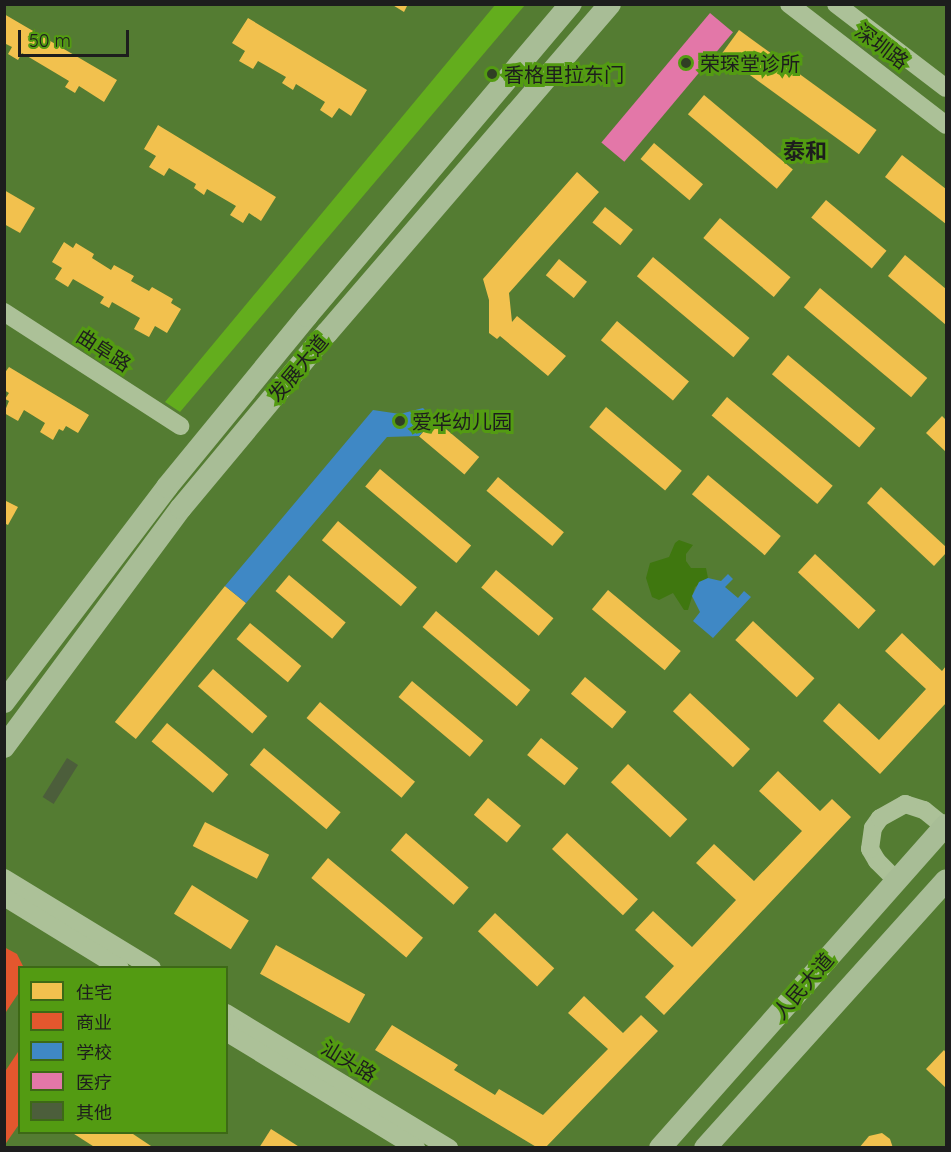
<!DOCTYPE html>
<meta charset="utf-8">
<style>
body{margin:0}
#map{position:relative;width:951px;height:1152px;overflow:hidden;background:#547c32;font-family:Quicksand,"Noto Sans SC",sans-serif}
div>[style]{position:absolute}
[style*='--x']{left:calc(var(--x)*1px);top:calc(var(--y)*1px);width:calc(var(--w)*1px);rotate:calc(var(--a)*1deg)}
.green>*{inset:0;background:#63ad1d}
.water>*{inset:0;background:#3f770f}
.homes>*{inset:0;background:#f2c14e;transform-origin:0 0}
.shops>*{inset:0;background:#e4572e}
.schools>*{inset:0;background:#3f88c5}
.health>*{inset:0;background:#e377a8;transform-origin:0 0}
.building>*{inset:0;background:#4c5e3b;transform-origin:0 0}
.minor>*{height:18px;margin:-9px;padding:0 9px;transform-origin:9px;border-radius:9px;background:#acc198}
.major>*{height:22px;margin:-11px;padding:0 11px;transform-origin:11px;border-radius:11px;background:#a8bd96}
.dots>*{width:16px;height:16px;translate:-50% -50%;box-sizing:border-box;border:3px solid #539b12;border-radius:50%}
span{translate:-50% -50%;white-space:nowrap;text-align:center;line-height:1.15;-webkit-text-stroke:6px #539b12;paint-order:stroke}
.street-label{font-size:20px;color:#1d1d1d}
.poi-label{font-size:20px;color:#1d1d1d}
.left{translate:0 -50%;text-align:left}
.quarter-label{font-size:22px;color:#1d1d1d;font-weight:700}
.frame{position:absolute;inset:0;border:6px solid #1d1d1d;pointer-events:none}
.legend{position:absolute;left:18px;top:966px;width:210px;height:168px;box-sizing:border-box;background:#539b12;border:2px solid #3d6916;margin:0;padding:8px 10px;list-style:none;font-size:18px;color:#1d1d1d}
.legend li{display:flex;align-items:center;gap:12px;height:30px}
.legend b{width:30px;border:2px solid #3d6916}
.scale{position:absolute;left:18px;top:30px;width:111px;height:27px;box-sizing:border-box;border:3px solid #1d1d1d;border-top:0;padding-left:8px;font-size:18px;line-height:21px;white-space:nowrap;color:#1d1d1d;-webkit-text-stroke:4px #539b12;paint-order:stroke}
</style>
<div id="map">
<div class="green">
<div style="clip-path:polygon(495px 5px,525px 5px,180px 412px,165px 402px)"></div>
</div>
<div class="water">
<div style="clip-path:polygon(679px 540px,693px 545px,686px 554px,686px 561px,691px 568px,706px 568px,708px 578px,695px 587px,688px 610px,684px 610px,673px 593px,659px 600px,652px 597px,646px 578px,650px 563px,669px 557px,675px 543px)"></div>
</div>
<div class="homes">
<div style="clip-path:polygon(391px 4px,408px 4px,404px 12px)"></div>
<div style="clip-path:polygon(4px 14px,117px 80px,104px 102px,79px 86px,75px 93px,65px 87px,69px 81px,22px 53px,18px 60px,8px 54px,12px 47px,4px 43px)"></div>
<div style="clip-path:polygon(248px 18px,367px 90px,351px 116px,339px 108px,332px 118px,320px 110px,325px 102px,296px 84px,293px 90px,282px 83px,286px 77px,258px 61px,253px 69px,239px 61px,245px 51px,232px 43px)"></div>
<div style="left:739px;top:30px;width:170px;height:30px;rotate:36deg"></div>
<div style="left:704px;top:95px;width:116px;height:25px;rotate:40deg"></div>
<div style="clip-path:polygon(158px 125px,276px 197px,261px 221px,249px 213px,243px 223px,230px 215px,236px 206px,207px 189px,204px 195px,194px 188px,196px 184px,169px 168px,164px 176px,149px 167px,156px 156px,144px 149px)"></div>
<div style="left:654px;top:143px;width:64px;height:21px;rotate:40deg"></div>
<div style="clip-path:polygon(902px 155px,946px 189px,946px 224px,885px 177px)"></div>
<div style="clip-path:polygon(577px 172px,599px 192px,509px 293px,512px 322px,517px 316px,566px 356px,548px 376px,500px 336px,497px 339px,489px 333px,489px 300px,483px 279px)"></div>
<div style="clip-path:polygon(4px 190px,35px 208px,20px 233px,4px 224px)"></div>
<div style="left:826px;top:200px;width:79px;height:23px;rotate:40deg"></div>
<div style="left:605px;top:207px;width:36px;height:20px;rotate:39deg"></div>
<div style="left:720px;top:218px;width:92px;height:26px;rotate:40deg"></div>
<div style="clip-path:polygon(64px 242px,73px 248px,76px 243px,94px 254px,92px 258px,111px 270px,114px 265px,134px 276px,131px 281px,149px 291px,152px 287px,173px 299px,171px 303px,181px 309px,167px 333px,155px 326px,149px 337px,134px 329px,140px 318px,112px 302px,109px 308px,100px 303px,104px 297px,73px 279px,68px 287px,55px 279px,62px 268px,52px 262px)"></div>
<div style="clip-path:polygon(905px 255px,946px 289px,946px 325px,888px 276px)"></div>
<div style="left:653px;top:257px;width:126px;height:25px;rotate:40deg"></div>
<div style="left:559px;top:259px;width:36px;height:21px;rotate:39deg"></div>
<div style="left:820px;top:288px;width:140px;height:25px;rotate:40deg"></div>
<div style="left:617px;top:321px;width:94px;height:25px;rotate:40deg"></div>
<div style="left:788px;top:355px;width:114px;height:25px;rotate:40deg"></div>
<div style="clip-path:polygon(9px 367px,89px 415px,78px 433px,66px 426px,63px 431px,59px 429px,53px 440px,40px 432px,45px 423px,24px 410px,18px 421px,4px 413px,9px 401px,5px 399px,9px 393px,4px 390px,4px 374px)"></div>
<div style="left:727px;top:397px;width:138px;height:24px;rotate:40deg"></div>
<div style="left:606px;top:407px;width:99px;height:26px;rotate:40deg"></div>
<div style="clip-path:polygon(942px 416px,946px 420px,946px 452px,926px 433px)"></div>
<div style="left:434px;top:419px;width:59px;height:23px;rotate:40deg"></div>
<div style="left:380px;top:469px;width:119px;height:23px;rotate:40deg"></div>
<div style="left:708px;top:475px;width:95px;height:25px;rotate:40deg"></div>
<div style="left:498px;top:477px;width:86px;height:18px;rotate:40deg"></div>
<div style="clip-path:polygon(881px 487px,946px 547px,946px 553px,934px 566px,867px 503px)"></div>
<div style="clip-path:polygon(4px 500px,18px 507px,8px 525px,4px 523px)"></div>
<div style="left:338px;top:521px;width:103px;height:25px;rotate:40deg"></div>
<div style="left:815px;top:554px;width:83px;height:25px;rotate:43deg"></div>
<div style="left:496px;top:570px;width:75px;height:23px;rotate:40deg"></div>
<div style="left:289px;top:575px;width:74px;height:21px;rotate:40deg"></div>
<div style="left:225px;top:586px;width:27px;height:175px;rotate:39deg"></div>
<div style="left:608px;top:590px;width:95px;height:25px;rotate:40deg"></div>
<div style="left:436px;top:611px;width:123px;height:21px;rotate:40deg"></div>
<div style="left:753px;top:621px;width:84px;height:26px;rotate:43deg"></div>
<div style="left:250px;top:623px;width:67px;height:21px;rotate:40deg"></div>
<div style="clip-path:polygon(902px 633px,942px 671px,946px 666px,946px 703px,880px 774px,823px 721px,839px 703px,879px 740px,926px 689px,885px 651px)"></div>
<div style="left:213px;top:669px;width:72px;height:23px;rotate:41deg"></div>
<div style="left:585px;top:677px;width:54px;height:22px;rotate:40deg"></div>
<div style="left:412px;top:681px;width:93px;height:21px;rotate:40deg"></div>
<div style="left:690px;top:693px;width:82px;height:25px;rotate:43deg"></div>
<div style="left:320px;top:702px;width:124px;height:21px;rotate:40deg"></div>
<div style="left:167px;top:723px;width:80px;height:24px;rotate:40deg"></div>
<div style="left:541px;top:738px;width:48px;height:22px;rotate:39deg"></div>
<div style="left:264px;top:748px;width:100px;height:22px;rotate:40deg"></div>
<div style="left:628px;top:764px;width:81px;height:25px;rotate:43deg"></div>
<div style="clip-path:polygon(778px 771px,820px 811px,832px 799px,851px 817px,664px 1015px,645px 997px,674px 966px,635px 930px,653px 911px,692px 947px,736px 900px,696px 863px,714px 844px,754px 881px,802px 831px,759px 791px)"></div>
<div style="left:488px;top:798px;width:43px;height:22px;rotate:40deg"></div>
<div style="left:205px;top:822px;width:72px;height:27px;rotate:27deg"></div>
<div style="left:406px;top:833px;width:83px;height:23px;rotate:41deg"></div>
<div style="left:567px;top:833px;width:97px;height:22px;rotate:43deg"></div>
<div style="left:328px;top:858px;width:124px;height:26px;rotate:40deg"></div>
<div style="left:192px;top:885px;width:67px;height:34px;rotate:32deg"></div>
<div style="left:495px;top:913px;width:81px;height:25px;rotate:43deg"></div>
<div style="left:276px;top:945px;width:102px;height:33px;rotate:29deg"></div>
<div style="clip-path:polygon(584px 996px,623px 1033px,641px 1015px,658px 1031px,545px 1148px,538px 1148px,375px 1050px,392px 1025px,458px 1065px,454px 1070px,495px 1095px,499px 1089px,543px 1115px,608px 1049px,568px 1013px)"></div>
<div style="clip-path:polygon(944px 1050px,946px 1053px,946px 1088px,926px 1069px)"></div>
<div style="clip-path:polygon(271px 1129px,301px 1148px,259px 1148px)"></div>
<div style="clip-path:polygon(71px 1132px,130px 1132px,154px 1148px,96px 1148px)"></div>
<div style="clip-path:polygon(882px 1133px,890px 1139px,893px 1148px,859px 1148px,869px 1136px)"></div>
</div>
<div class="shops">
<div style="clip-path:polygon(4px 947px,17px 954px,24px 968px,20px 968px,20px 991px,4px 1015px)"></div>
<div style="clip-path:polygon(20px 1049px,20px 1123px,4px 1146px,4px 1073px)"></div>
</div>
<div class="schools">
<div style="clip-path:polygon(423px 408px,434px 419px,419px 436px,387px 437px,246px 603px,225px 586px,373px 410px,400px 414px)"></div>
<div style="clip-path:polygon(728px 574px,733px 579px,725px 587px,738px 598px,744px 591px,751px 597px,713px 638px,693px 621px,700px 612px,692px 596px,699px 582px,708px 578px,721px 581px)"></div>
</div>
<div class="health">
<div style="left:710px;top:13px;width:30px;height:169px;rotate:40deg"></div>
</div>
<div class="building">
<div style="left:67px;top:758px;width:13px;height:46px;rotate:32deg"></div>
</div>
<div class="minor">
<div style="--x:789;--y:4;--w:198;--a:37.6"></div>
<div style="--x:836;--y:4;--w:138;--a:37.4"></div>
<div style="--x:4;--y:312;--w:210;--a:32.9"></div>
<div style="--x:4;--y:878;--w:173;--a:31.3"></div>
<div style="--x:896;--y:880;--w:27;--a:-135"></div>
<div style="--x:877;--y:861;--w:14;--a:-120"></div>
<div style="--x:870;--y:849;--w:21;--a:-82"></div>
<div style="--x:873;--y:828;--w:12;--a:-55"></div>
<div style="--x:880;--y:818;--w:29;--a:-29"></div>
<div style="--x:905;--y:804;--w:20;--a:18"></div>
<div style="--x:924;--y:810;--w:27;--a:39"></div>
<div style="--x:4;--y:897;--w:136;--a:31.5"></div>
<div style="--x:226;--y:1013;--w:261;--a:31.2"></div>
<div style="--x:226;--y:1032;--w:223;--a:31.4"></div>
</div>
<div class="major">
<div style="--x:4;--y:702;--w:270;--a:-52.8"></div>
<div style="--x:167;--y:487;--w:221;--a:-50.7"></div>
<div style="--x:307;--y:316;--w:409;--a:-49.8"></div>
<div style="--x:4;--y:747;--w:297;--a:-53.5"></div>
<div style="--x:181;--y:508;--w:228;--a:-50.2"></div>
<div style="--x:327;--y:333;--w:434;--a:-49.3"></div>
<div style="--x:660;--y:1148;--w:431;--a:-48.5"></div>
<div style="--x:705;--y:1148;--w:360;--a:-48"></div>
</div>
<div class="dots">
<div style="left:686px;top:63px;background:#303e24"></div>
<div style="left:492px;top:74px;background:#303e24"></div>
<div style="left:400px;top:421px;background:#303e24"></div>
</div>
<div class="street-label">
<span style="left:882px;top:46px;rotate:37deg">深圳路</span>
<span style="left:104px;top:350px;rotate:33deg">曲阜路</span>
<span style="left:298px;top:368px;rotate:-50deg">发展大道</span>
<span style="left:803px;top:986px;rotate:-49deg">人民大道</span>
<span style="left:349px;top:1061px;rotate:31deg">汕头路</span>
</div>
<div class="poi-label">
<span class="left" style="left:700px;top:63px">荣琛堂诊所</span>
<span class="left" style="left:504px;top:74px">香格里拉东门</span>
<span class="left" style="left:412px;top:421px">爱华幼儿园</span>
</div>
<div class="quarter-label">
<span style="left:805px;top:152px">泰和</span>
</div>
<div class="frame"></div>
<ul class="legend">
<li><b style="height:16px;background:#f2c14e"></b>住宅</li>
<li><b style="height:16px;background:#e4572e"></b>商业</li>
<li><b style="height:16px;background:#3f88c5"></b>学校</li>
<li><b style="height:16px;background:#e377a8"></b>医疗</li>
<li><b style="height:16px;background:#4c5e3b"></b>其他</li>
</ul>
<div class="scale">50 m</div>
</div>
